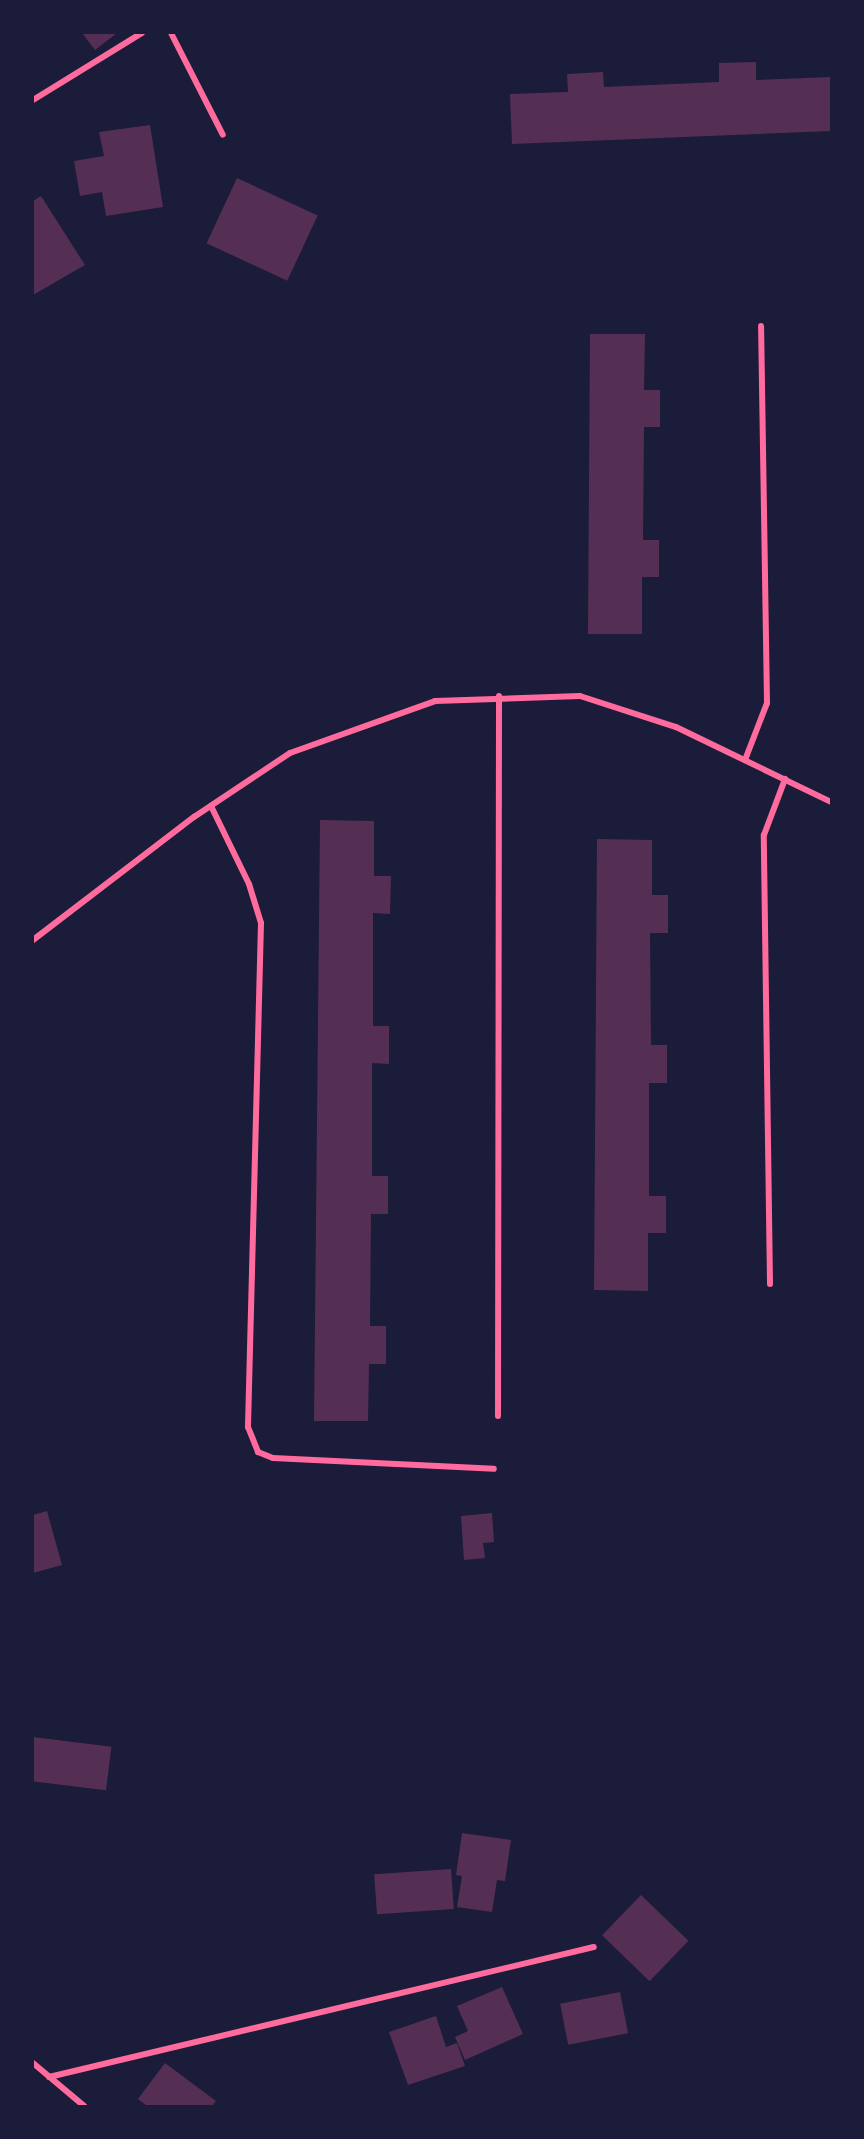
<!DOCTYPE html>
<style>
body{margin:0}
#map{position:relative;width:864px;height:2139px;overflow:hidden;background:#1b1b3a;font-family:"Fira Sans",sans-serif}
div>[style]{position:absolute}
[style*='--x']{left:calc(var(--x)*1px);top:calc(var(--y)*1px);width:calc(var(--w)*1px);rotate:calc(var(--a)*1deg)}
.building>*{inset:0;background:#542f53;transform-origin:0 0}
.minor>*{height:6px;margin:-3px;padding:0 3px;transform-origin:3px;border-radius:3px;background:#ff6b9d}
span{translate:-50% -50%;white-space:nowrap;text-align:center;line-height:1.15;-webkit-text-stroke:5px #1b1b3a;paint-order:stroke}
.frame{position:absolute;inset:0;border:34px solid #1b1b3a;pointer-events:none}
</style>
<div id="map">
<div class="building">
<div style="clip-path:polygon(82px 33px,117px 33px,95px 50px)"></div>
<div style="clip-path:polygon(756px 62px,756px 80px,831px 77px,831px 131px,512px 144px,510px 94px,568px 92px,567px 74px,603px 72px,604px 87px,719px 82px,719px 63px)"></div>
<div style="clip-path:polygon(150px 125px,163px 207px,106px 216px,102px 192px,80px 196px,74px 161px,104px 156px,99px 132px)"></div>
<div style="left:237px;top:178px;width:89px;height:72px;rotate:25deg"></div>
<div style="clip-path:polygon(41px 196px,85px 265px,33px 295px,33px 201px)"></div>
<div style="clip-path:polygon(590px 334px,645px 334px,644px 390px,660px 390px,660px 427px,644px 427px,643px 540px,659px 540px,659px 577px,642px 577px,642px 634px,588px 634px)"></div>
<div style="clip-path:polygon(320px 820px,374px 821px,374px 876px,391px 876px,390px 914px,373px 913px,373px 1026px,389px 1026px,389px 1064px,372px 1063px,372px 1176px,388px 1176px,388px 1214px,371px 1214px,370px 1326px,386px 1326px,386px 1364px,369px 1364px,368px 1421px,314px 1421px)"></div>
<div style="clip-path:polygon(597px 839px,652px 840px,652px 895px,668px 895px,668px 933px,650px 933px,651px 1045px,667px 1045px,667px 1083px,649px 1083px,649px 1196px,666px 1196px,666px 1233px,648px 1233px,648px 1291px,594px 1290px)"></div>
<div style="clip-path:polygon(47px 1511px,62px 1565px,33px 1573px,33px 1515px)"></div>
<div style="clip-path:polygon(492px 1513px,494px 1542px,483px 1543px,485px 1558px,464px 1560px,461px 1516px)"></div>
<div style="left:33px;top:1737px;width:79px;height:44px;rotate:7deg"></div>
<div style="clip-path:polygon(462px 1833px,511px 1840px,505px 1881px,497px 1880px,492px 1912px,457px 1907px,462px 1876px,456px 1875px)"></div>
<div style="left:451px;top:1869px;width:40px;height:77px;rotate:86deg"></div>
<div style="left:641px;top:1895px;width:66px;height:56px;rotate:44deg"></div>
<div style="clip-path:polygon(502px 1987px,523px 2034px,465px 2060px,455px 2037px,468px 2031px,457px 2006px)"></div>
<div style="left:620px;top:1992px;width:42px;height:61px;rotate:79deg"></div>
<div style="clip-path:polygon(436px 2016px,446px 2047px,457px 2043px,465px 2066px,408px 2085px,389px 2032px)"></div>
<div style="clip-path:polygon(165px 2063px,216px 2101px,212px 2106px,147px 2106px,138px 2099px)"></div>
</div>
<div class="minor">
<div style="--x:171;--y:33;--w:114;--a:63"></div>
<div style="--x:33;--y:100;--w:128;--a:-31.6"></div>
<div style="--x:745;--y:760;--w:61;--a:-68.9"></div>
<div style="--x:767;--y:703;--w:377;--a:-90.9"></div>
<div style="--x:211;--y:806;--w:87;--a:64"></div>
<div style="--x:249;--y:884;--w:41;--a:72.9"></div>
<div style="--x:261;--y:923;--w:504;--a:91.48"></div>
<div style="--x:248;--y:1427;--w:27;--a:68"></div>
<div style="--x:258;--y:1452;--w:16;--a:22"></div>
<div style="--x:273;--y:1458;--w:221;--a:2.8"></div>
<div style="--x:33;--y:940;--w:203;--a:-37.4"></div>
<div style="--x:194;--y:817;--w:115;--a:-33.7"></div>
<div style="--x:290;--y:753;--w:154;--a:-19.7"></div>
<div style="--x:435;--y:701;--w:145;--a:-2"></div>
<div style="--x:580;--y:696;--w:101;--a:17.9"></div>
<div style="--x:676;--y:727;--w:172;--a:25.8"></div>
<div style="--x:770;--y:1284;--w:449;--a:-90.8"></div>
<div style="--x:764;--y:835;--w:60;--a:-69.4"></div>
<div style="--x:498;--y:1416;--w:720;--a:-89.92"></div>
<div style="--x:33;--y:2063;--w:67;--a:40.1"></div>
<div style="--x:49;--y:2077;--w:560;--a:-13.42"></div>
</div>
<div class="frame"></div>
</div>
